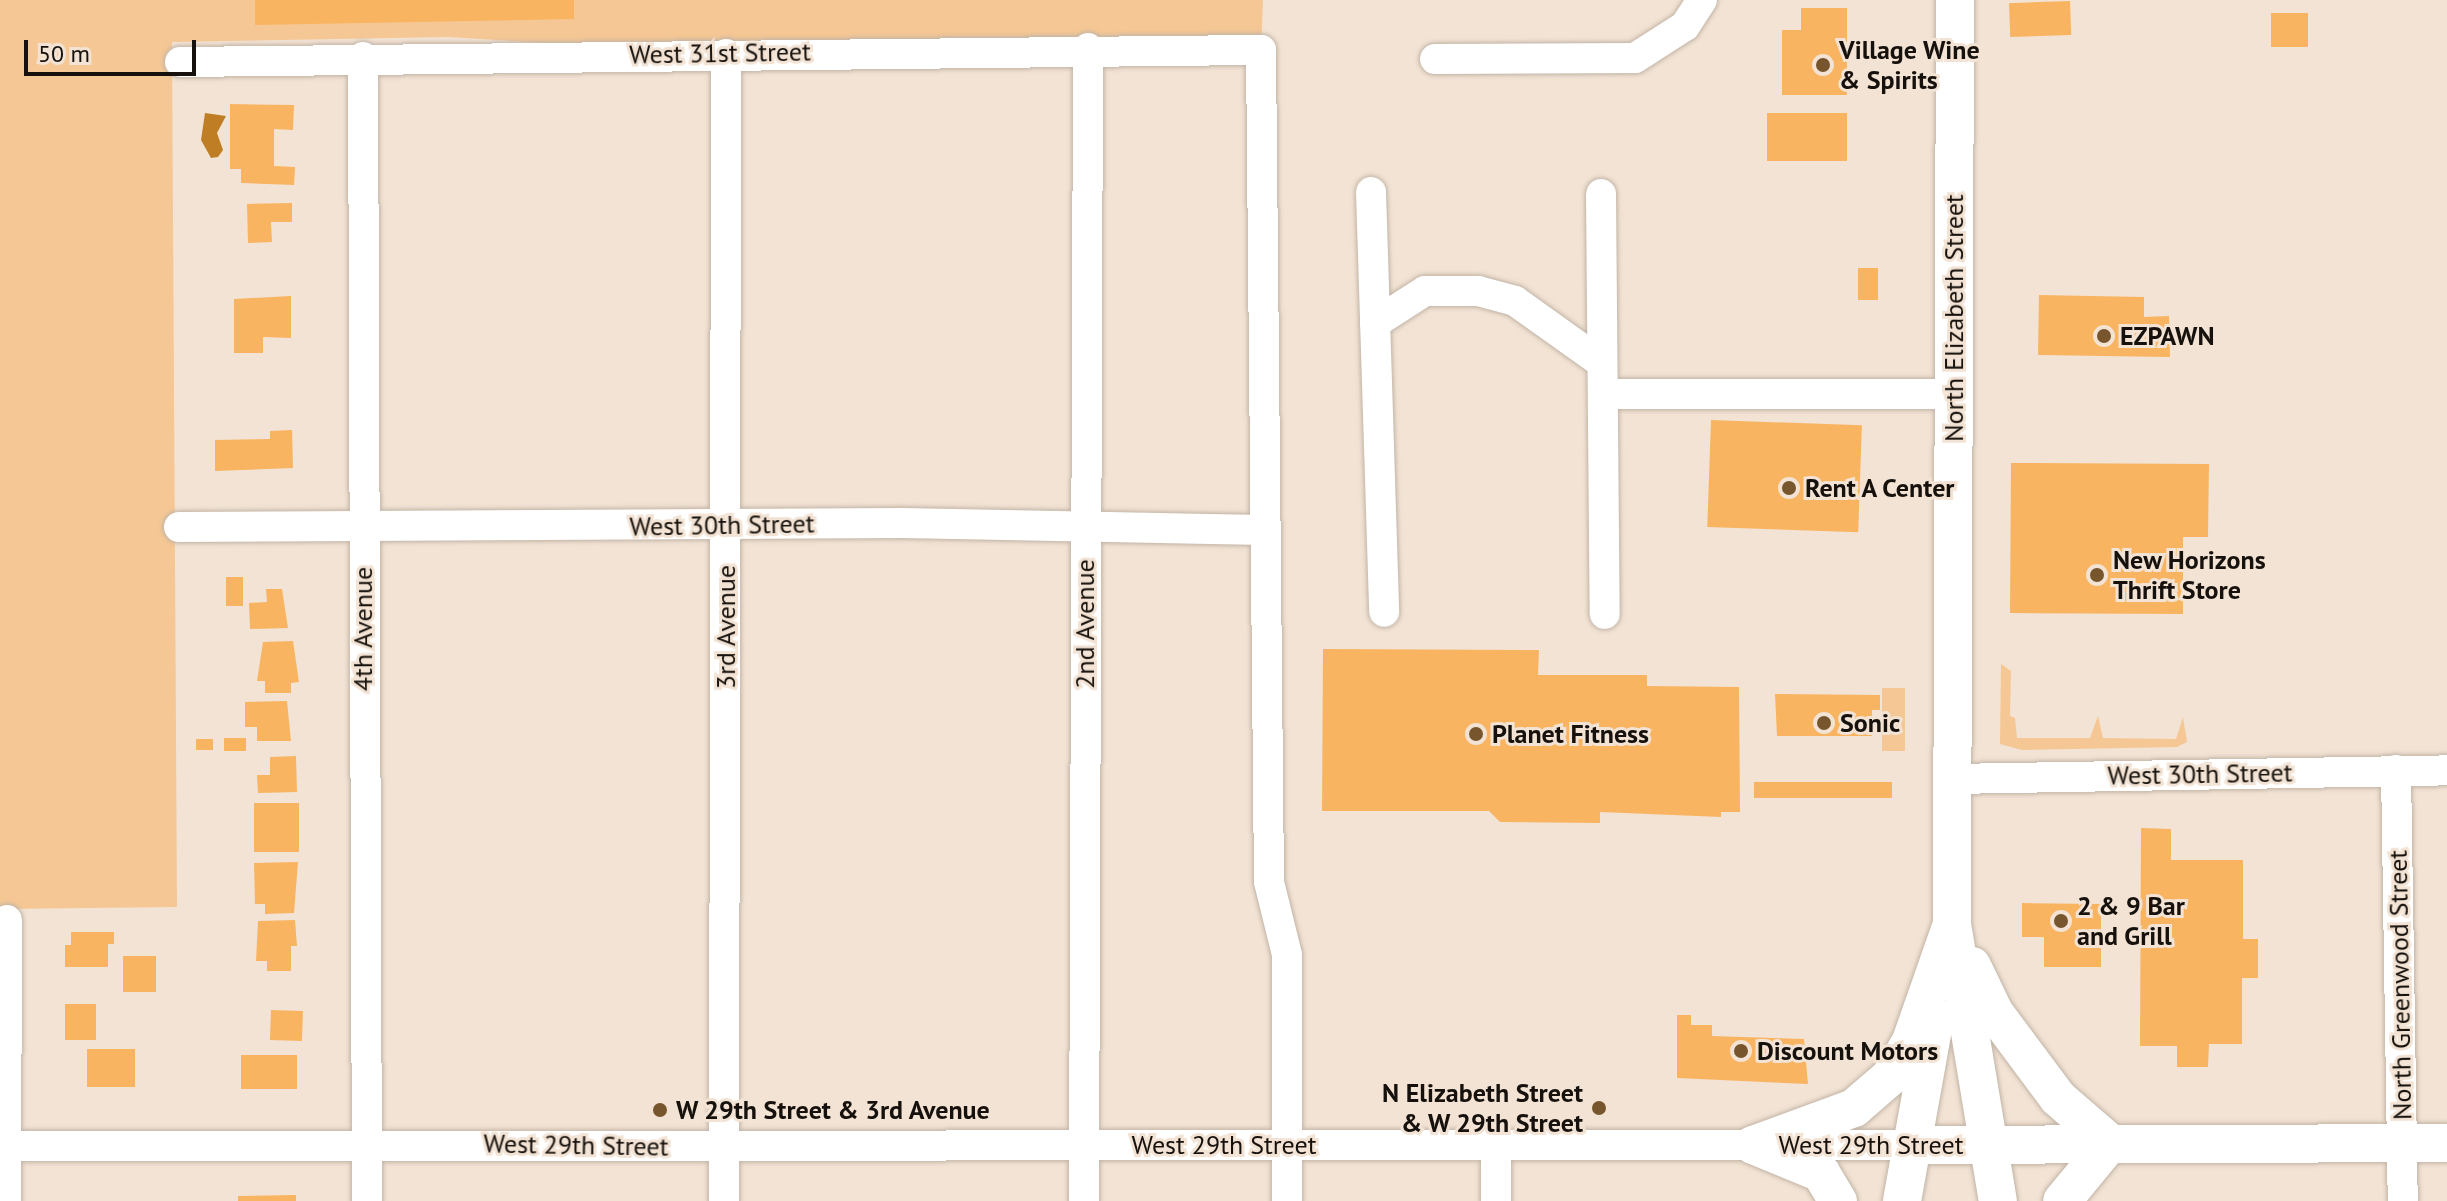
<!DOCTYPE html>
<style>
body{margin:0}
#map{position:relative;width:2447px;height:1201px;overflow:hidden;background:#f2e3d4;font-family:"PT Sans",sans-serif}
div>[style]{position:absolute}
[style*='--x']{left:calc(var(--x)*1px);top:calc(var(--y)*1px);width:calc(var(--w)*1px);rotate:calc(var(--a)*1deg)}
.green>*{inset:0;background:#f5c794;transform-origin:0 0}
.water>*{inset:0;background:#c07e24}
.building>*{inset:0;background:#f9b461;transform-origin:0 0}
.roads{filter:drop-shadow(0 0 2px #c2b4a6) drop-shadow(0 0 2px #c2b4a6)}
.minor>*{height:30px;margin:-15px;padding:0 15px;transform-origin:15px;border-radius:15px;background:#fff}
.major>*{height:38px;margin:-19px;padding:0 19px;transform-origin:19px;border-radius:19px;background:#fff}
.dots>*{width:22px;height:22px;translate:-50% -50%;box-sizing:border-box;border:4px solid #f2e3d4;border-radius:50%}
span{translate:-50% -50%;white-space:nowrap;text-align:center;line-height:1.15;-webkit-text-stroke:6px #f2e3d4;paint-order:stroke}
.poi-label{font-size:26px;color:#16110c;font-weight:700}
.left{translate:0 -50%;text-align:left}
.right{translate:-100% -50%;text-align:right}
.street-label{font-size:26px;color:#16110c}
.scale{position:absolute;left:24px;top:40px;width:172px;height:36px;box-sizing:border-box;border:4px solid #16110c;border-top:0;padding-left:10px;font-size:24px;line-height:28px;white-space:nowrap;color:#16110c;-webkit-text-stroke:6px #f2e3d4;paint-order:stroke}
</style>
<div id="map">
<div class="green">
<div style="clip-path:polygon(0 0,1263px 0,1261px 50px,726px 54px,448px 37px,172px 42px,177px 907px,0 909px)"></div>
<div style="clip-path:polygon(2001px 664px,2011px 671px,2010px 716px,2015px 718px,2017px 738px,2090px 738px,2098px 716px,2103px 738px,2176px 739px,2183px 717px,2187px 742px,2177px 747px,2022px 750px,2000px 744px)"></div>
<div style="left:1882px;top:688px;width:23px;height:63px"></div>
</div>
<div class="water">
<div style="clip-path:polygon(205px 113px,226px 116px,217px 133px,223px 150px,218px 157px,211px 158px,201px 140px)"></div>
</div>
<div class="building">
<div style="clip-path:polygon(255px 0,574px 0,574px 19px,255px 25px)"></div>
<div style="left:2070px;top:1px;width:34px;height:61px;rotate:88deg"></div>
<div style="clip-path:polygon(1801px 8px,1847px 8px,1847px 95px,1782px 95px,1782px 30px,1801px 30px)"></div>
<div style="left:2271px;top:13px;width:37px;height:34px"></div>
<div style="clip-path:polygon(230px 104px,294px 105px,293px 130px,274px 129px,274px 166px,295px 167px,294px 185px,241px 183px,241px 169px,230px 169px)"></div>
<div style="left:1847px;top:113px;width:48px;height:80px;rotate:90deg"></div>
<div style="clip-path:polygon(292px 203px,292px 222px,271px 222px,272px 242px,248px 243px,247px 204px)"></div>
<div style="left:1858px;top:268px;width:20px;height:32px"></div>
<div style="clip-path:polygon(2039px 295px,2144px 297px,2144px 317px,2169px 316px,2170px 357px,2038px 355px)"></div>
<div style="clip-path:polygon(291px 296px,291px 338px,263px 337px,263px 353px,234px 353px,234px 299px)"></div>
<div style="left:1711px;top:420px;width:151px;height:107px;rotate:2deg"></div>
<div style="clip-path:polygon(292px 430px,293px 468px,215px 471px,215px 440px,270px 439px,270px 431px)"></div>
<div style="clip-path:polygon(2011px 463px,2209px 464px,2208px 537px,2183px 537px,2183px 614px,2010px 613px)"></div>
<div style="left:226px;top:577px;width:17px;height:29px"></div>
<div style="clip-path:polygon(266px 589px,282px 589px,288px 628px,250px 629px,249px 603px,267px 602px)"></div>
<div style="clip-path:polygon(293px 641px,299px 682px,291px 683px,291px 693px,265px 693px,265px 681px,257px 681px,263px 642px)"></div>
<div style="clip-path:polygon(1323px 649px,1539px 650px,1538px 675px,1647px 675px,1647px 686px,1739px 687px,1740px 812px,1721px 812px,1721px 817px,1600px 812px,1600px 823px,1500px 822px,1489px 811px,1322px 811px)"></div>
<div style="clip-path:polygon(1775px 694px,1880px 695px,1880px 710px,1872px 710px,1872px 736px,1777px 736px)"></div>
<div style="clip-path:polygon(287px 701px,291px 741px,257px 741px,257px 727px,245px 727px,245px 702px)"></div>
<div style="left:224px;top:738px;width:22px;height:13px"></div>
<div style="left:196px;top:739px;width:17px;height:11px"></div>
<div style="clip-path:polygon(296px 756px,297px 792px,258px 793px,257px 775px,270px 775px,270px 757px)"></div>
<div style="left:1754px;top:782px;width:138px;height:16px"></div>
<div style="left:254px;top:803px;width:45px;height:49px"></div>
<div style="clip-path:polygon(2141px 828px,2171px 829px,2171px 860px,2243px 860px,2243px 939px,2258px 939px,2258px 978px,2242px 978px,2242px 1044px,2209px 1044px,2208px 1067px,2177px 1067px,2177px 1046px,2140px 1046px)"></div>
<div style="clip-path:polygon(298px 862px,294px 913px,265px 914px,265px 904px,255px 904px,254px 863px)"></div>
<div style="clip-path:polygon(2022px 903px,2101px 904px,2101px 967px,2044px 967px,2044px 937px,2022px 937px)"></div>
<div style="clip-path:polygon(295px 920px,297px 946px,291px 946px,291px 971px,267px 971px,267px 961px,256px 961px,258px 921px)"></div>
<div style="clip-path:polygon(71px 932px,114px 932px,114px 944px,108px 944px,108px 967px,65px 967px,65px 945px,71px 945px)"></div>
<div style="left:156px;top:956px;width:36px;height:33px;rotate:90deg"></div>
<div style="left:65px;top:1004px;width:31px;height:36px"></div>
<div style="left:271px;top:1010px;width:32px;height:30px;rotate:2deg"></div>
<div style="clip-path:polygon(1677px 1015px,1691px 1015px,1691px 1025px,1712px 1025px,1712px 1036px,1804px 1039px,1808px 1084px,1677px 1078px)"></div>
<div style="left:87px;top:1049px;width:48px;height:38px"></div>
<div style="left:241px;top:1055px;width:56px;height:34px"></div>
<div style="clip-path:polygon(296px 1195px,296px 1201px,238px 1201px,238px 1196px)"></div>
</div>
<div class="roads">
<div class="minor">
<div style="--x:363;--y:57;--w:1144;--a:89.8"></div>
<div style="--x:1435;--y:59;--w:200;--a:-0.3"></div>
<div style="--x:1635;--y:58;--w:59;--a:-32.6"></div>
<div style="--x:1685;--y:26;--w:31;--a:-57"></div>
<div style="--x:180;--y:62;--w:1081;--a:-0.64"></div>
<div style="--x:1261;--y:50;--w:832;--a:89.45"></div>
<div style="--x:1269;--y:882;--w:75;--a:76.1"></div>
<div style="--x:1287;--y:955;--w:246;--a:90"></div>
<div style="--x:1371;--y:192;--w:420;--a:88.2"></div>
<div style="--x:1601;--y:194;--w:420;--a:89.5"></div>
<div style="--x:1375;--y:323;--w:59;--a:-32.6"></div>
<div style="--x:1425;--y:291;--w:53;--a:0"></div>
<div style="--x:1478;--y:291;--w:38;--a:15"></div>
<div style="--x:1515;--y:301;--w:107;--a:35.5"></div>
<div style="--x:1603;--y:394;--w:350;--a:0"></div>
<div style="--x:179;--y:527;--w:723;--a:-0.32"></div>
<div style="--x:902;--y:523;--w:363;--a:1.1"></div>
<div style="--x:2396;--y:770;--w:431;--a:89.1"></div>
<div style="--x:1952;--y:779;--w:495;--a:-1"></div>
<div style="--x:0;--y:1146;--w:1911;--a:-0.03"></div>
<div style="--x:6;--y:1201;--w:281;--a:-89.8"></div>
<div style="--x:724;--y:1201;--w:1147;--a:-89.9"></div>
<div style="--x:1084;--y:1201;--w:1153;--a:-89.8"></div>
<div style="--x:1496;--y:1201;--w:55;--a:-90"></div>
</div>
<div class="major">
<div style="--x:1955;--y:0;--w:924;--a:90.19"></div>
<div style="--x:1952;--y:924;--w:281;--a:80.6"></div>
<div style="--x:1972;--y:966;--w:51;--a:64.4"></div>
<div style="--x:1994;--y:1012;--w:107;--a:53.3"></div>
<div style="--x:2058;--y:1098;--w:69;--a:40.9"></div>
<div style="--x:2110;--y:1143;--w:75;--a:129.6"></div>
<div style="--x:1753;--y:1145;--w:108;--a:-20.1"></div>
<div style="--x:1854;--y:1108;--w:48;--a:-40.7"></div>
<div style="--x:1890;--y:1077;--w:42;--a:-59.7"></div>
<div style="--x:1911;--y:1041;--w:121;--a:-70.7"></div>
<div style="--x:1753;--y:1145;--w:74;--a:22.4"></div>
<div style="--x:1821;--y:1173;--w:33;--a:59"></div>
<div style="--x:1911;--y:1145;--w:536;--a:-0.21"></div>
<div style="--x:1902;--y:1201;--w:187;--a:-79.8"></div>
</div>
</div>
<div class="dots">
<div style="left:1823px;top:65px;background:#77562d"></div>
<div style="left:2104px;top:336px;background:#77562d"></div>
<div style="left:1789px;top:488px;background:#77562d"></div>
<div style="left:2097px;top:575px;background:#77562d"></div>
<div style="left:1824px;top:723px;background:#77562d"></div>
<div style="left:1476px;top:734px;background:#77562d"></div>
<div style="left:2061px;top:921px;background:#77562d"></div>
<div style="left:1741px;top:1051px;background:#77562d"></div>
<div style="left:1599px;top:1108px;background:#77562d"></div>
<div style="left:660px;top:1110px;background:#77562d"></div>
</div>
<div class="poi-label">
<span class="left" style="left:1839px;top:65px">Village Wine<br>&amp; Spirits</span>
<span class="left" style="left:2120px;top:336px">EZPAWN</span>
<span class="left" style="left:1805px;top:488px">Rent A Center</span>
<span class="left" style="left:2113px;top:575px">New Horizons<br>Thrift Store</span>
<span class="left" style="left:1840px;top:723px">Sonic</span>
<span class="left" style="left:1492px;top:734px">Planet Fitness</span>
<span class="left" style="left:2077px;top:921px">2 &amp; 9 Bar<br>and Grill</span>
<span class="left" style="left:1757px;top:1051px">Discount Motors</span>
<span class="right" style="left:1583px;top:1108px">N Elizabeth Street<br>&amp; W 29th Street</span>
<span class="left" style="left:676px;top:1110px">W 29th Street &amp; 3rd Avenue</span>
</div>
<div class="street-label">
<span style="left:720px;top:53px;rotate:-1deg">West 31st Street</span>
<span style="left:1954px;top:318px;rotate:-90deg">North Elizabeth Street</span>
<span style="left:722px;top:525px;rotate:-1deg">West 30th Street</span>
<span style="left:1085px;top:624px;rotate:-90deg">2nd Avenue</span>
<span style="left:726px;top:627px;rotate:-90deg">3rd Avenue</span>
<span style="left:363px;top:629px;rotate:-90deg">4th Avenue</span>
<span style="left:2200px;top:774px;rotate:-1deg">West 30th Street</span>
<span style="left:2400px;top:985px;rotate:-91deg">North Greenwood Street</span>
<span style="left:576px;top:1145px;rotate:1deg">West 29th Street</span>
<span style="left:1224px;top:1145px">West 29th Street</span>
<span style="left:1871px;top:1145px">West 29th Street</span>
</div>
<div class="scale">50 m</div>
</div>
